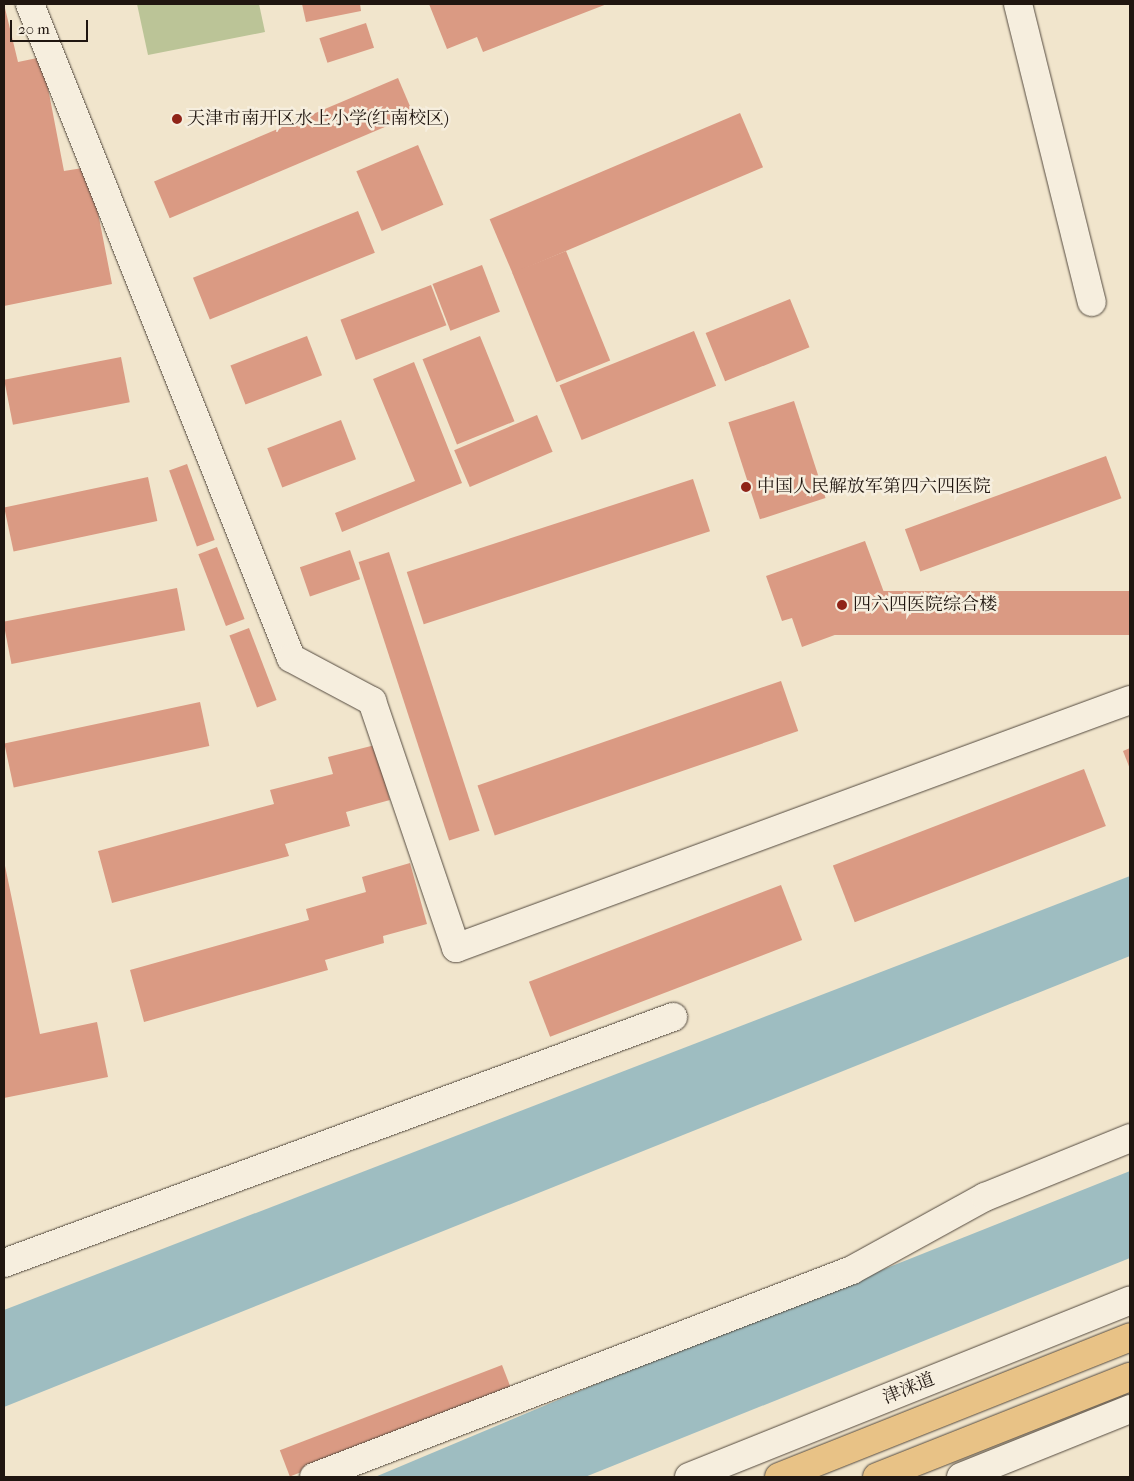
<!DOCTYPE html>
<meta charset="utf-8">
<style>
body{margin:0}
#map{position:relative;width:1134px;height:1481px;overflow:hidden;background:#f1e5cc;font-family:"IM FELL French Canon","Noto Serif SC",serif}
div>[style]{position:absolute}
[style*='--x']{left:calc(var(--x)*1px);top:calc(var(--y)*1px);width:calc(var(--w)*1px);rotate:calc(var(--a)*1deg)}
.green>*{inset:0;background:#bbc497}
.water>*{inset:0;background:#9ebdc1}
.building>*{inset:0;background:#da9a83;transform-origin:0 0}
.roads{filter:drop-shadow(0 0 1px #544a3f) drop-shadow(0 0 1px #544a3f)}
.minor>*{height:28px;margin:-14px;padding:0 14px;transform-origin:14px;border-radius:14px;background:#f6eede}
.major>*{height:28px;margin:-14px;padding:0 14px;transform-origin:14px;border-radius:14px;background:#e8c286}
.dots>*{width:14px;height:14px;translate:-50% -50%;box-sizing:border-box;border:2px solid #f6eede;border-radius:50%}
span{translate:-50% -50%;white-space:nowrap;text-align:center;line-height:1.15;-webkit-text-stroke:5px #f6eede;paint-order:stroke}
.poi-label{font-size:18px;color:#201610}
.left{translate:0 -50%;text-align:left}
.street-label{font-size:18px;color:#201610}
.frame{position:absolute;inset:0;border:5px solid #201610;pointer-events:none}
.scale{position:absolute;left:10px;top:20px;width:78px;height:22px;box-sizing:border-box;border:2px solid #201610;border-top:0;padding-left:6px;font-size:15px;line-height:18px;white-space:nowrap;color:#201610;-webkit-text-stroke:4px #f6eede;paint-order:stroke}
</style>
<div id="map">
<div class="green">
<div style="clip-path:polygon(137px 4px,259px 4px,265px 32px,148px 55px)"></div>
</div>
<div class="water">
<div style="clip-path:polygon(1130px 876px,1130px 956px,4px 1407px,4px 1310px)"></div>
<div style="clip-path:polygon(1130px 1171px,1130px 1258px,585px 1477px,375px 1477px,596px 1384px)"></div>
</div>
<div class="building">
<div style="clip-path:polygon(4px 4px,18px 62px,42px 57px,64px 171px,89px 167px,112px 284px,4px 306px)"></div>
<div style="clip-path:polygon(302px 4px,360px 4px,361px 11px,306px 22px)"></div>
<div style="clip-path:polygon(429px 4px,607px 4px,483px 52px,477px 37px,447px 49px)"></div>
<div style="left:366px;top:23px;width:26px;height:49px;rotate:72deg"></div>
<div style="left:398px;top:78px;width:40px;height:265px;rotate:67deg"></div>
<div style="left:740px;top:113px;width:59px;height:272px;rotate:67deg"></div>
<div style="left:418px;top:145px;width:65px;height:67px;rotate:67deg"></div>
<div style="left:358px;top:211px;width:45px;height:178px;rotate:68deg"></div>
<div style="left:566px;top:251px;width:118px;height:58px;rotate:68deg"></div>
<div style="left:482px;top:265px;width:50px;height:53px;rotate:69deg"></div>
<div style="left:431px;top:285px;width:43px;height:97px;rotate:69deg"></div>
<div style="left:790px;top:299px;width:52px;height:91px;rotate:68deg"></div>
<div style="left:694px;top:331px;width:59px;height:145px;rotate:68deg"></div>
<div style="left:307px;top:336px;width:42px;height:82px;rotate:69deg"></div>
<div style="left:480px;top:336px;width:92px;height:62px;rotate:68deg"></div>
<div style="left:121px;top:357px;width:46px;height:119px;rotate:79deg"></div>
<div style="clip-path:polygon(414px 362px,462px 483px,342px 532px,335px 513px,415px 481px,373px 379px)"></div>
<div style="left:794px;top:401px;width:102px;height:69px;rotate:72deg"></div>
<div style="left:537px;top:415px;width:40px;height:90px;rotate:67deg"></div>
<div style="left:341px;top:420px;width:42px;height:79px;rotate:69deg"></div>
<div style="left:1106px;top:456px;width:45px;height:214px;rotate:70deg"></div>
<div style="left:187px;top:464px;width:81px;height:19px;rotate:70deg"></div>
<div style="left:148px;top:477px;width:45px;height:147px;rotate:78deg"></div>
<div style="left:693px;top:479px;width:55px;height:301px;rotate:72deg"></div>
<div style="clip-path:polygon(865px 541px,892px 614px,802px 647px,792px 618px,782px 621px,766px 576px)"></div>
<div style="left:217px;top:547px;width:77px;height:20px;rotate:69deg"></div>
<div style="left:350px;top:550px;width:31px;height:53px;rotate:71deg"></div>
<div style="left:389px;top:552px;width:293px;height:32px;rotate:72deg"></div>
<div style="left:177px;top:588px;width:43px;height:177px;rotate:79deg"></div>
<div style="left:1130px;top:591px;width:44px;height:307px;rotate:90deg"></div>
<div style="left:249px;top:628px;width:77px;height:21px;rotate:69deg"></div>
<div style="left:781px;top:681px;width:53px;height:321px;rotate:71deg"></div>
<div style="left:200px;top:702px;width:45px;height:200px;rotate:78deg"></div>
<div style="clip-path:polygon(375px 745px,390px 800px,346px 812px,350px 826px,285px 844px,289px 856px,112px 903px,98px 851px,274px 804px,270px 790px,333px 774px,328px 757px)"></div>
<div style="clip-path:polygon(1130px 748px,1130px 769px,1123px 751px)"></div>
<div style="left:1084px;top:769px;width:61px;height:269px;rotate:69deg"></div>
<div style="clip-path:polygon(4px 861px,40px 1034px,97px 1022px,108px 1077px,4px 1098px)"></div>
<div style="clip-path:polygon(410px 863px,427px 924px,383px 936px,384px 943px,325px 960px,328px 970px,144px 1022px,130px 970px,309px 920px,306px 909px,366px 892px,362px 877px)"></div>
<div style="left:781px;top:885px;width:59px;height:270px;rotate:69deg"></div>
<div style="left:502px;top:1365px;width:28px;height:238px;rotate:69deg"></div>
</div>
<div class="roads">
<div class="minor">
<div style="--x:30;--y:4;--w:704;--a:68.24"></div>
<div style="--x:291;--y:658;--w:92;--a:28"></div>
<div style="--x:372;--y:701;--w:261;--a:71.2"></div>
<div style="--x:456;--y:948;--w:718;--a:-20.2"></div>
<div style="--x:1018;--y:4;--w:307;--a:76.1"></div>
<div style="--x:4;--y:1263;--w:713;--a:-20.19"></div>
<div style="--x:314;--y:1477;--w:576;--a:-21.04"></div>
<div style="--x:852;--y:1270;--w:152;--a:-28.8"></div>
<div style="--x:985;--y:1197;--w:157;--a:-22.1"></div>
<div style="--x:689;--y:1477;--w:475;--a:-21.8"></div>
<div style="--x:961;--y:1477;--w:182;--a:-21.9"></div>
</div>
<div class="major">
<div style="--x:779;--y:1477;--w:378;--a:-21.7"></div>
<div style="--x:877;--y:1477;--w:272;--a:-21.6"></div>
</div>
</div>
<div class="dots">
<div style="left:177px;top:119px;background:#8f2418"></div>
<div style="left:746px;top:487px;background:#8f2418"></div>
<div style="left:842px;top:605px;background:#8f2418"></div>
</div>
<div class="poi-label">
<span class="left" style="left:187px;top:119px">天津市南开区水上小学(红南校区)</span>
<span class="left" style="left:757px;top:487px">中国人民解放军第四六四医院</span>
<span class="left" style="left:853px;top:605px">四六四医院综合楼</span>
</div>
<div class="street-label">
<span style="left:909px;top:1389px;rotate:-22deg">津涞道</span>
</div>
<div class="frame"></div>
<div class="scale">20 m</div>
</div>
